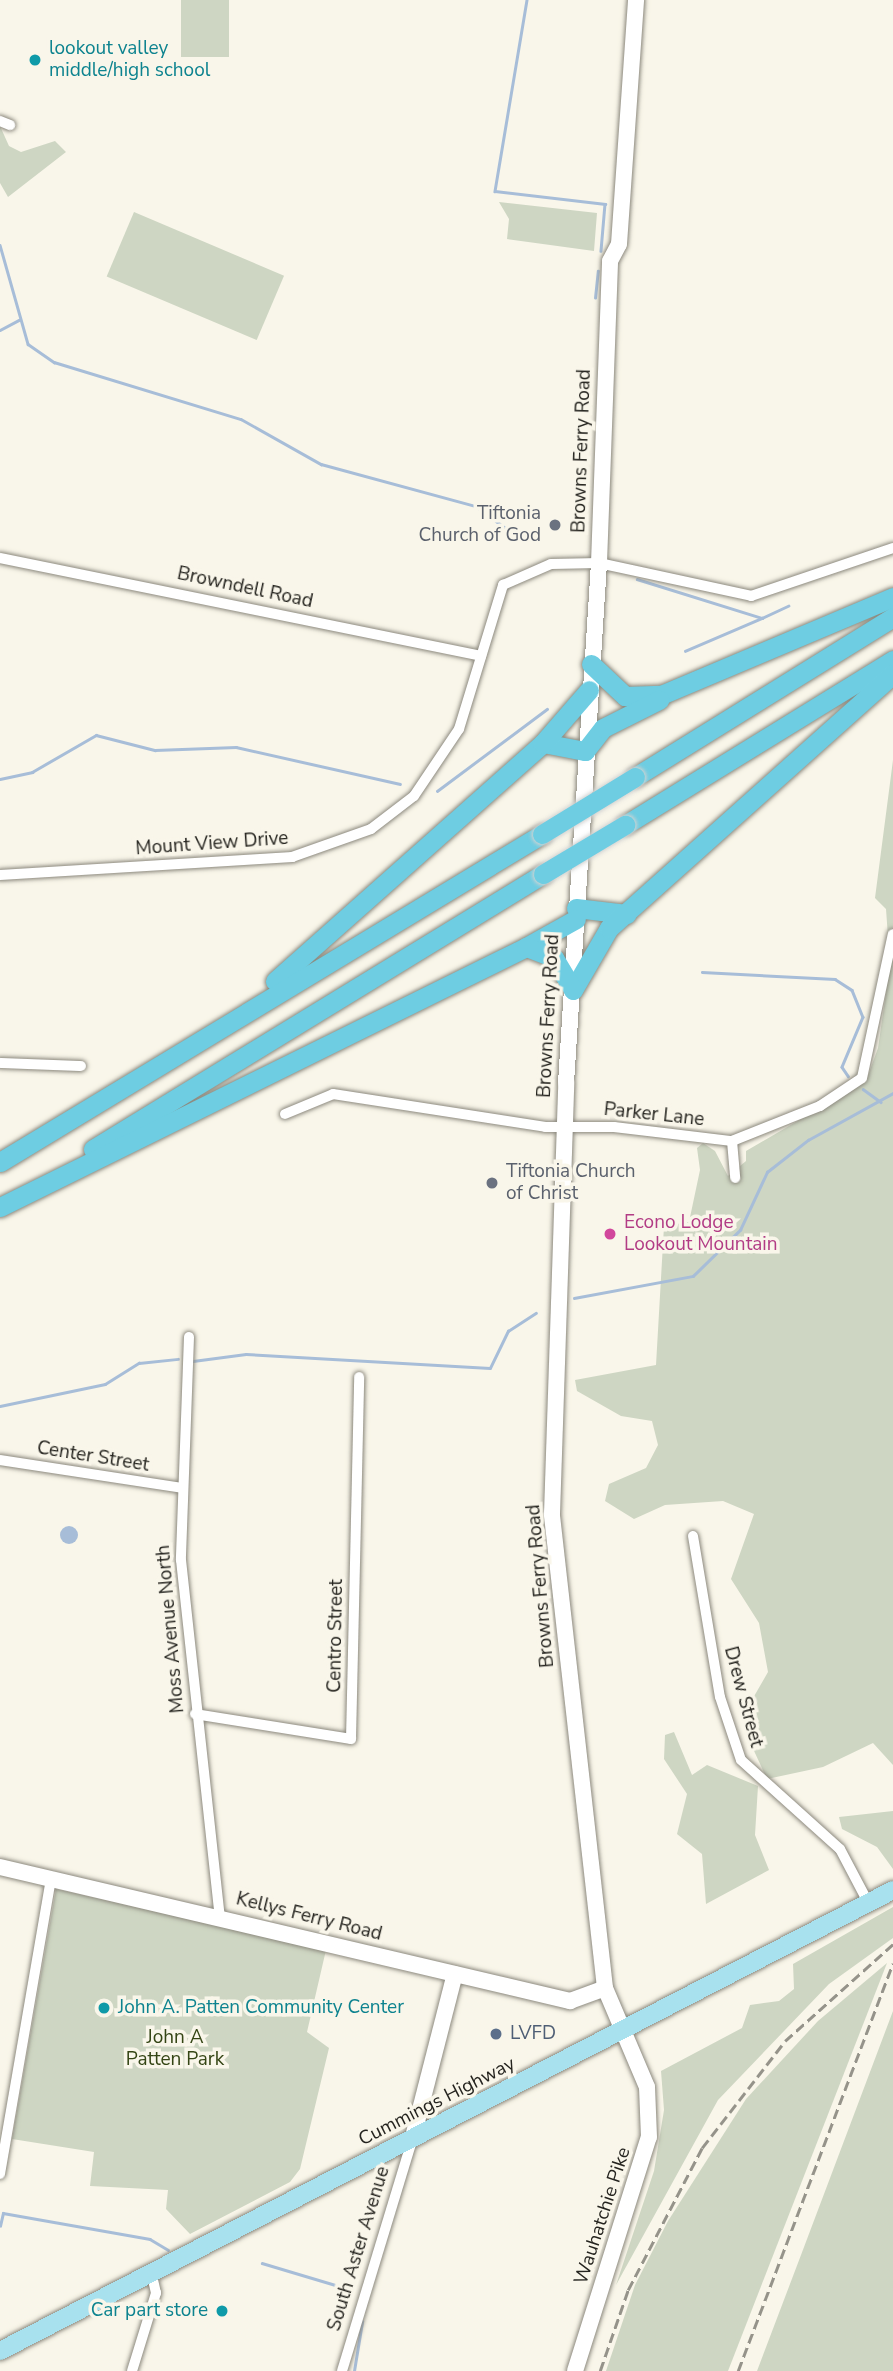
<!DOCTYPE html>
<style>
body{margin:0}
#map{position:relative;width:893px;height:2371px;overflow:hidden;background:#f9f6ea;font-family:"Nunito Sans",sans-serif}
div>[style]{position:absolute}
[style*='--x']{left:calc(var(--x)*1px);top:calc(var(--y)*1px);width:calc(var(--w)*1px);rotate:calc(var(--a)*1deg)}
.green>*{inset:0;background:#ced6c3;transform-origin:0 0}
.water>*{inset:0;background:#a7bdd8}
.round{border-radius:50%}
.stream>*{height:2.5px;margin:-1.25px;padding:0 1.25px;transform-origin:1.25px;border-radius:1.25px;background:#a7bdd8}
.roads{filter:drop-shadow(0 0 2px #8c897e) drop-shadow(0 0 2px #8c897e)}
.street>*{height:10px;margin:-5px;padding:0 5px;transform-origin:5px;border-radius:5px;background:#fff}
.secondary>*{height:16px;margin:-8px;padding:0 8px;transform-origin:8px;border-radius:8px;background:#fff}
.primary>*{height:18px;margin:-9px;padding:0 9px;transform-origin:9px;border-radius:9px;background:#a8e1ee}
.highway>*{height:19px;margin:-9.5px;padding:0 9.5px;transform-origin:9.5px;border-radius:9.5px;background:#6ecde2}
.rail>*{height:2.5px;margin-top:-1.25px;transform-origin:0;background:repeating-linear-gradient(90deg,#95938a 0 10px,transparent 0 15px)}
.bridges{filter:drop-shadow(0 0 2px #d3d3d2) drop-shadow(0 0 2px #d3d3d2)}
.highway-bridge>*{height:19px;margin:-9.5px;padding:0 9.5px;transform-origin:9.5px;border-radius:9.5px;background:#6ecde2}
.dots>*{width:19px;height:19px;translate:-50% -50%;box-sizing:border-box;border:4px solid #f9f6ea;border-radius:50%}
span{translate:-50% -50%;white-space:nowrap;text-align:center;line-height:1.15;-webkit-text-stroke:7px #f9f6ea;paint-order:stroke}
.culture-label{font-size:19px;color:#0d838f}
.left{translate:0 -50%;text-align:left}
.right{translate:-100% -50%;text-align:right}
.street-label{font-size:19px;color:#25241f}
.worship-label{font-size:19px;color:#5b616d}
.hotel-label{font-size:19px;color:#b23c85}
.service-label{font-size:19px;color:#4e5e75}
.park-label{font-size:19px;color:#344514}
</style>
<div id="map">
<div class="green">
<div style="left:181px;top:0;width:48px;height:57px"></div>
<div style="clip-path:polygon(0 126px,9px 146px,21px 152px,55px 141px,66px 152px,8px 197px,0 183px)"></div>
<div style="clip-path:polygon(499px 202px,597px 213px,594px 251px,507px 239px,509px 219px)"></div>
<div style="left:134px;top:212px;width:163px;height:70px;rotate:23deg"></div>
<div style="clip-path:polygon(893px 760px,893px 1765px,873px 1743px,823px 1767px,767px 1779px,749px 1740px,749px 1705px,768px 1672px,759px 1623px,731px 1579px,754px 1514px,723px 1501px,665px 1505px,634px 1519px,605px 1501px,609px 1484px,646px 1468px,658px 1445px,652px 1421px,621px 1416px,577px 1391px,575px 1380px,656px 1365px,664px 1226px,689px 1222px,700px 1170px,697px 1148px,703px 1143px,715px 1151px,728px 1176px,746px 1161px,746px 1151px,866px 1081px,878px 1048px,890px 965px,886px 909px,875px 898px)"></div>
<div style="clip-path:polygon(674px 1732px,692px 1775px,707px 1765px,758px 1786px,755px 1835px,769px 1870px,706px 1904px,702px 1854px,677px 1834px,687px 1794px,664px 1759px,665px 1735px)"></div>
<div style="clip-path:polygon(893px 1811px,893px 1869px,877px 1847px,842px 1829px,839px 1817px)"></div>
<div style="clip-path:polygon(56px 1889px,326px 1950px,307px 2032px,329px 2048px,300px 2169px,290px 2182px,190px 2234px,166px 2209px,168px 2190px,90px 2186px,94px 2152px,12px 2139px)"></div>
<div style="clip-path:polygon(893px 1907px,893px 1938px,829px 1984px,718px 2100px,616px 2285px,654px 2171px,664px 2110px,661px 2071px,742px 2028px,750px 2005px,779px 2001px,794px 1989px,793px 1964px)"></div>
<div style="clip-path:polygon(887px 1963px,728px 2371px,606px 2371px,635px 2285px,668px 2221px,746px 2099px,818px 2021px)"></div>
<div style="clip-path:polygon(893px 2011px,893px 2371px,757px 2371px,801px 2255px)"></div>
</div>
<div class="water">
<div class="round" style="left:60px;top:1526px;width:18px;height:18px"></div>
</div>
<div class="stream">
<div style="--x:527;--y:0;--w:194;--a:99.5"></div>
<div style="--x:495;--y:191;--w:111;--a:6.7"></div>
<div style="--x:605;--y:204;--w:47;--a:94.9"></div>
<div style="--x:0;--y:245;--w:103;--a:74.2"></div>
<div style="--x:28;--y:344;--w:32;--a:35"></div>
<div style="--x:54;--y:362;--w:195;--a:17"></div>
<div style="--x:241;--y:419;--w:92;--a:29.4"></div>
<div style="--x:321;--y:464;--w:161;--a:15.2"></div>
<div style="--x:476;--y:506;--w:55;--a:36.9"></div>
<div style="--x:595;--y:298;--w:27;--a:-84"></div>
<div style="--x:0;--y:330;--w:21;--a:-28"></div>
<div style="--x:637;--y:579;--w:131;--a:17.3"></div>
<div style="--x:762;--y:618;--w:29;--a:-25"></div>
<div style="--x:685;--y:651;--w:84;--a:-23.2"></div>
<div style="--x:0;--y:779;--w:33;--a:-12"></div>
<div style="--x:32;--y:772;--w:74;--a:-30"></div>
<div style="--x:96;--y:735;--w:61;--a:14.3"></div>
<div style="--x:155;--y:750;--w:81;--a:-2.1"></div>
<div style="--x:236;--y:747;--w:168;--a:12.7"></div>
<div style="--x:437;--y:791;--w:137;--a:-36.7"></div>
<div style="--x:702;--y:972;--w:133;--a:3"></div>
<div style="--x:835;--y:979;--w:20;--a:33"></div>
<div style="--x:852;--y:990;--w:29;--a:68"></div>
<div style="--x:863;--y:1017;--w:54;--a:112.8"></div>
<div style="--x:842;--y:1067;--w:11;--a:56"></div>
<div style="--x:863;--y:1089;--w:22;--a:36"></div>
<div style="--x:574;--y:1298;--w:121;--a:-10.5"></div>
<div style="--x:693;--y:1276;--w:66;--a:-44.4"></div>
<div style="--x:740;--y:1230;--w:64;--a:-65"></div>
<div style="--x:767;--y:1172;--w:52;--a:-38"></div>
<div style="--x:808;--y:1140;--w:97;--a:-28.9"></div>
<div style="--x:193;--y:1361;--w:53;--a:-7.5"></div>
<div style="--x:246;--y:1354;--w:244;--a:3.3"></div>
<div style="--x:490;--y:1368;--w:41;--a:-64.1"></div>
<div style="--x:508;--y:1331;--w:33;--a:-33"></div>
<div style="--x:0;--y:1406;--w:107;--a:-11.8"></div>
<div style="--x:105;--y:1384;--w:40;--a:-32"></div>
<div style="--x:139;--y:1363;--w:39;--a:-6"></div>
<div style="--x:0;--y:2226;--w:13;--a:-77"></div>
<div style="--x:3;--y:2213;--w:149;--a:10"></div>
<div style="--x:150;--y:2239;--w:21;--a:31"></div>
<div style="--x:262;--y:2263;--w:84;--a:16.7"></div>
<div style="--x:354;--y:2371;--w:50;--a:-80.7"></div>
</div>
<div class="roads">
<div class="street">
<div style="--x:0;--y:121;--w:11;--a:22"></div>
<div style="--x:0;--y:558;--w:491;--a:11.5"></div>
<div style="--x:0;--y:875;--w:293;--a:-3.5"></div>
<div style="--x:292;--y:857;--w:84;--a:-19.5"></div>
<div style="--x:371;--y:829;--w:54;--a:-37.5"></div>
<div style="--x:414;--y:796;--w:81;--a:-56.1"></div>
<div style="--x:459;--y:729;--w:151;--a:-73"></div>
<div style="--x:503;--y:585;--w:52;--a:-23.6"></div>
<div style="--x:551;--y:564;--w:48;--a:-1.2"></div>
<div style="--x:599;--y:563;--w:156;--a:12.2"></div>
<div style="--x:751;--y:596;--w:150;--a:-18.7"></div>
<div style="--x:0;--y:1063;--w:81;--a:2.1"></div>
<div style="--x:285;--y:1114;--w:52;--a:-22.6"></div>
<div style="--x:333;--y:1094;--w:215;--a:8.8"></div>
<div style="--x:545;--y:1127;--w:69;--a:0"></div>
<div style="--x:614;--y:1127;--w:119;--a:6.8"></div>
<div style="--x:732;--y:1141;--w:95;--a:-21.7"></div>
<div style="--x:820;--y:1106;--w:50;--a:-33.7"></div>
<div style="--x:862;--y:1078;--w:147;--a:-77.9"></div>
<div style="--x:732;--y:1141;--w:37;--a:85"></div>
<div style="--x:189;--y:1337;--w:223;--a:92.1"></div>
<div style="--x:181;--y:1560;--w:359;--a:83.8"></div>
<div style="--x:0;--y:1460;--w:184;--a:8.7"></div>
<div style="--x:693;--y:1536;--w:163;--a:80.5"></div>
<div style="--x:720;--y:1697;--w:66;--a:71.6"></div>
<div style="--x:741;--y:1760;--w:133;--a:42"></div>
<div style="--x:840;--y:1849;--w:60;--a:62.2"></div>
<div style="--x:195;--y:1714;--w:158;--a:9.1"></div>
<div style="--x:351;--y:1739;--w:362;--a:-88.7"></div>
<div style="--x:0;--y:2174;--w:298;--a:-80.2"></div>
<div style="--x:132;--y:2371;--w:82;--a:-72.9"></div>
<div style="--x:156;--y:2293;--w:18;--a:-103"></div>
<div style="--x:342;--y:2371;--w:245;--a:-73.1"></div>
</div>
<div class="secondary">
<div style="--x:0;--y:1867;--w:586;--a:13.23"></div>
<div style="--x:570;--y:2001;--w:37;--a:-20"></div>
<div style="--x:413;--y:2137;--w:168;--a:-75.6"></div>
<div style="--x:575;--y:2371;--w:245;--a:-72.5"></div>
<div style="--x:649;--y:2137;--w:50;--a:-92.3"></div>
<div style="--x:647;--y:2087;--w:108;--a:-113"></div>
<div style="--x:605;--y:1988;--w:477;--a:-96.4"></div>
<div style="--x:552;--y:1514;--w:431;--a:-88.1"></div>
<div style="--x:566;--y:1083;--w:521;--a:-86.37"></div>
<div style="--x:599;--y:563;--w:302;--a:-87.9"></div>
<div style="--x:610;--y:261;--w:19;--a:-62"></div>
<div style="--x:619;--y:244;--w:245;--a:-86"></div>
</div>
<div class="primary">
<div style="--x:0;--y:2351;--w:1005;--a:-27.3"></div>
</div>
<div class="highway">
<div style="--x:591;--y:664;--w:47;--a:43.3"></div>
<div style="--x:625;--y:696;--w:36;--a:-2"></div>
<div style="--x:661;--y:695;--w:252;--a:-22.9"></div>
<div style="--x:543;--y:743;--w:43;--a:10.8"></div>
<div style="--x:585;--y:751;--w:29;--a:-52"></div>
<div style="--x:603;--y:728;--w:63;--a:-26.6"></div>
<div style="--x:635;--y:777;--w:304;--a:-31.8"></div>
<div style="--x:625;--y:825;--w:315;--a:-31.6"></div>
<div style="--x:576;--y:908;--w:51;--a:6.7"></div>
<div style="--x:526;--y:947;--w:57;--a:-29.2"></div>
<div style="--x:275;--y:981;--w:358;--a:-41.6"></div>
<div style="--x:543;--y:743;--w:70;--a:-49"></div>
<div style="--x:573;--y:990;--w:72;--a:-59.9"></div>
<div style="--x:609;--y:928;--w:381;--a:-41.8"></div>
<div style="--x:93;--y:1149;--w:527;--a:-31.43"></div>
<div style="--x:0;--y:1162;--w:634;--a:-31.18"></div>
<div style="--x:0;--y:1207;--w:587;--a:-26.3"></div>
<div style="--x:526;--y:947;--w:30;--a:21"></div>
<div style="--x:554;--y:958;--w:37;--a:59"></div>
</div>
</div>
<div class="rail">
<div style="--x:600;--y:2371;--w:86;--a:-70.9"></div>
<div style="--x:628;--y:2290;--w:160;--a:-62.5"></div>
<div style="--x:702;--y:2148;--w:135;--a:-52.2"></div>
<div style="--x:785;--y:2041;--w:145;--a:-41.9"></div>
<div style="--x:738;--y:2371;--w:436;--a:-69.2"></div>
</div>
<div class="bridges">
<div class="highway-bridge">
<div style="--x:542;--y:834;--w:109;--a:-31.5"></div>
<div style="--x:543;--y:874;--w:96;--a:-30.9"></div>
</div>
</div>
<div class="dots">
<div style="left:35px;top:60px;background:#0f9aa8"></div>
<div style="left:555px;top:525px;background:#6b7280"></div>
<div style="left:492px;top:1183px;background:#6b7280"></div>
<div style="left:610px;top:1234px;background:#d1479c"></div>
<div style="left:104px;top:2008px;background:#0f9aa8"></div>
<div style="left:496px;top:2034px;background:#5c6f8a"></div>
<div style="left:222px;top:2311px;background:#0f9aa8"></div>
</div>
<div class="culture-label">
<span class="left" style="left:49px;top:60px">lookout valley<br>middle/high school</span>
<span class="left" style="left:118px;top:2008px">John A. Patten Community Center</span>
<span class="right" style="left:208px;top:2311px">Car part store</span>
</div>
<div class="street-label">
<span style="left:582px;top:451px;rotate:-88deg">Browns Ferry Road</span>
<span style="left:245px;top:588px;rotate:12deg">Browndell Road</span>
<span style="left:212px;top:844px;rotate:-4deg">Mount View Drive</span>
<span style="left:549px;top:1016px;rotate:-87deg">Browns Ferry Road</span>
<span style="left:654px;top:1115px;rotate:6deg">Parker Lane</span>
<span style="left:93px;top:1457px;rotate:9deg">Center Street</span>
<span style="left:541px;top:1586px;rotate:-95deg">Browns Ferry Road</span>
<span style="left:171px;top:1629px;rotate:-95deg">Moss Avenue North</span>
<span style="left:336px;top:1636px;rotate:-89deg">Centro Street</span>
<span style="left:743px;top:1697px;rotate:75deg">Drew Street</span>
<span style="left:309px;top:1917px;rotate:14deg">Kellys Ferry Road</span>
<span style="left:437px;top:2102px;rotate:-27deg">Cummings Highway</span>
<span style="left:603px;top:2216px;rotate:-72deg">Wauhatchie Pike</span>
<span style="left:359px;top:2249px;rotate:-73deg">South Aster Avenue</span>
</div>
<div class="worship-label">
<span class="right" style="left:541px;top:525px">Tiftonia<br>Church of God</span>
<span class="left" style="left:506px;top:1183px">Tiftonia Church<br>of Christ</span>
</div>
<div class="hotel-label">
<span class="left" style="left:624px;top:1234px">Econo Lodge<br>Lookout Mountain</span>
</div>
<div class="service-label">
<span class="left" style="left:510px;top:2034px">LVFD</span>
</div>
<div class="park-label">
<span style="left:175px;top:2049px">John A<br>Patten Park</span>
</div>
</div>
